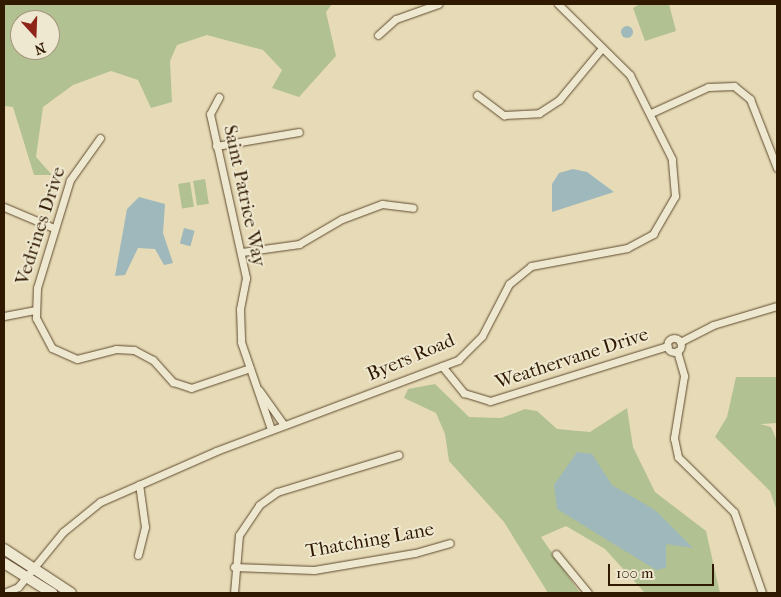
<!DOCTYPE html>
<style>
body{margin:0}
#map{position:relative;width:781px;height:597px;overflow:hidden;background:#e7dbb7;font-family:"IM FELL French Canon",serif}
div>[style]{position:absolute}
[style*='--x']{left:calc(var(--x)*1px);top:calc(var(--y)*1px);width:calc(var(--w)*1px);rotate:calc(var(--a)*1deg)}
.green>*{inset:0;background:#b2c191;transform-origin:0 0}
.water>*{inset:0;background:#9eb8bb;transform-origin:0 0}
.round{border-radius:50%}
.roads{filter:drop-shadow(0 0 1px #5e4a2e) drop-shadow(0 0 1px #5e4a2e)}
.minor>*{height:7px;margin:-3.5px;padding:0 3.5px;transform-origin:3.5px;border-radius:3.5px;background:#efe8d0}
.minor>.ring{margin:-3.5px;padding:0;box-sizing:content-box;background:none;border:7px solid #efe8d0;border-radius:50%}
.secondary>*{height:10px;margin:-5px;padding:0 5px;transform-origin:5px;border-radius:5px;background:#efe8d0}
span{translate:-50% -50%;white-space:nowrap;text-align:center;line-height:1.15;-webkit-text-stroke:4px #efe8d0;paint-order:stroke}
.street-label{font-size:19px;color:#301901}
.frame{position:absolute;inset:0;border:5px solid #301901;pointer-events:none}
.north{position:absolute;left:10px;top:10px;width:50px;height:50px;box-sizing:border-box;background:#efe8d0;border:1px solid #a3957d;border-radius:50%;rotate:160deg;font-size:14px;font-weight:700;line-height:20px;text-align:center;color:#301901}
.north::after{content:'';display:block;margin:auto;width:18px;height:22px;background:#8f2418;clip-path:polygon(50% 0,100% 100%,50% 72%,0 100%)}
.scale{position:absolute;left:608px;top:564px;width:106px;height:22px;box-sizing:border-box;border:2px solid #301901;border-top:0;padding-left:6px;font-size:15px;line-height:18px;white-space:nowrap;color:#301901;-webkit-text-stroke:4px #efe8d0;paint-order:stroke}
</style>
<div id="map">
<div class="green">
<div style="clip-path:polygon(evenodd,4px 4px,332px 4px,326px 12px,336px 56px,299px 97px,272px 88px,282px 70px,263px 50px,207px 35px,177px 45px,170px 61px,172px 102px,151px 108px,138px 80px,111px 71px,73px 85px,43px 107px,36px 157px,52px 175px,34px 175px,13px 107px,4px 106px,4px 4px,20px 20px,50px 20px,50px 50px,20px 50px,20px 20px)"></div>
<div style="clip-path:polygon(640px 4px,669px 4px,676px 31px,645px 41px,633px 8px)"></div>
<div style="left:205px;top:179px;width:25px;height:12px;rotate:81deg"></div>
<div style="left:190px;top:182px;width:25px;height:12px;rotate:81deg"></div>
<div style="clip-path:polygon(736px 377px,777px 377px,777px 423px,760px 424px,771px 427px,777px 441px,777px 511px,770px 491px,715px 437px,727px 417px)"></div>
<div style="clip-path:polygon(435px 384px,469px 417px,501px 418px,525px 409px,537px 411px,557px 429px,590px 432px,627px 408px,633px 447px,655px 492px,706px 531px,720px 593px,645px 593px,605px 549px,566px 526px,541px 537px,580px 593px,548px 593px,504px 522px,449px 461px,445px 434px,436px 413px,404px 398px,408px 389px)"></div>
</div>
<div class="water">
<div class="round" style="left:621px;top:26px;width:12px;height:12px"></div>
<div style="clip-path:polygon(573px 169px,587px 172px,614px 192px,552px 212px,552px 184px,559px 173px)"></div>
<div style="clip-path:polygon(139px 197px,165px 204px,163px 233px,173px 263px,164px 265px,155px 249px,138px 248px,125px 275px,115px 276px,127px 209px)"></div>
<div style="left:184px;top:228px;width:11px;height:16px;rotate:15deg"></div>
<div style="clip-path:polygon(577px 452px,592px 454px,612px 485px,655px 510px,693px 548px,666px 544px,666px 568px,656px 570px,557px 509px,554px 485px)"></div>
</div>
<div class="roads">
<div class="minor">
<div style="--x:378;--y:35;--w:24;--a:-42"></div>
<div style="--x:396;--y:19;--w:45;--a:-19.7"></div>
<div style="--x:477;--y:95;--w:34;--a:37"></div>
<div style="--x:504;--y:115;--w:35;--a:-3"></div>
<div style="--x:539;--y:113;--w:24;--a:-33"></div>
<div style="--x:559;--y:100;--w:67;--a:-50.4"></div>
<div style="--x:219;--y:97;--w:19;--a:118"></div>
<div style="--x:210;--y:114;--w:168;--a:77.6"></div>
<div style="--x:246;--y:278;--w:32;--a:101"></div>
<div style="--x:240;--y:309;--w:33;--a:88"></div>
<div style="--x:241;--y:342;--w:92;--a:71"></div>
<div style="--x:651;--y:113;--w:63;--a:-24.5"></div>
<div style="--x:708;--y:87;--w:26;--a:-2"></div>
<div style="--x:734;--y:86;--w:21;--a:39"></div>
<div style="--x:750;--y:99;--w:74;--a:68.6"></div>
<div style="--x:100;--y:138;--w:52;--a:125.5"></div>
<div style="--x:70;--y:180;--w:113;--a:107"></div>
<div style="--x:37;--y:288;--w:30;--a:92"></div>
<div style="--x:36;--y:318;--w:34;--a:62"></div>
<div style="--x:52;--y:348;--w:27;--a:24"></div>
<div style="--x:77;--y:359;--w:40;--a:-14.4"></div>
<div style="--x:116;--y:349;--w:18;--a:3"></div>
<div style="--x:134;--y:350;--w:21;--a:28"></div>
<div style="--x:153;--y:360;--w:30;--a:48"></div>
<div style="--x:173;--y:382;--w:19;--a:18"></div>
<div style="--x:191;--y:388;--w:62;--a:-18.7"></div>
<div style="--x:216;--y:146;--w:84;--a:-9.6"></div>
<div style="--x:4;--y:207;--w:54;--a:22.8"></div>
<div style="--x:242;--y:252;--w:58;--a:-8"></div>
<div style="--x:299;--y:244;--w:50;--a:-30.2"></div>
<div style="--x:342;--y:219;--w:43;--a:-20.6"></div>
<div style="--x:382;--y:204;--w:31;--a:7"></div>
<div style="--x:4;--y:316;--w:31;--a:-11"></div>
<div class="ring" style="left:667px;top:338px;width:7px;height:7px"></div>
<div style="--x:680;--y:342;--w:37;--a:-27"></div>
<div style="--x:713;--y:325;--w:67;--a:-16.5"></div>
<div style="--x:677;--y:351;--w:26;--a:74"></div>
<div style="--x:684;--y:376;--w:63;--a:99.2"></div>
<div style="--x:674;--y:438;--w:19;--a:78"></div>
<div style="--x:678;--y:457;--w:78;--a:44.5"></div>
<div style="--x:734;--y:512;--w:86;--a:70.9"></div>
<div style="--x:442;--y:366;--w:35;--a:51"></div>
<div style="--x:464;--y:393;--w:27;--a:17"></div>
<div style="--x:490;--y:401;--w:186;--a:-17.2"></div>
<div style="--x:259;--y:390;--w:43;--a:54.5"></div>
<div style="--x:556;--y:554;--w:50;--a:50.6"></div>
<div style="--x:138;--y:555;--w:29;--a:-76"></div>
<div style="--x:145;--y:527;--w:43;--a:-97.9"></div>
<div style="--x:234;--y:567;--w:80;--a:2.1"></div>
<div style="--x:314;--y:570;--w:102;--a:-9.6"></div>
<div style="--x:415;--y:553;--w:36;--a:-16"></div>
<div style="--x:4;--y:593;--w:15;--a:-23"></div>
<div style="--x:18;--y:587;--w:71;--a:-50.7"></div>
<div style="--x:63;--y:532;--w:48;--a:-39"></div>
<div style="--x:100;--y:502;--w:127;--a:-23.7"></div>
<div style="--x:216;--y:451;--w:259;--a:-20.6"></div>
<div style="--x:458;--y:360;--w:34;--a:-45"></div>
<div style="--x:482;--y:336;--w:59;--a:-62.6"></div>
<div style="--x:509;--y:284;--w:28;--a:-39"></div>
<div style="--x:531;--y:266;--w:98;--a:-10.6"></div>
<div style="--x:627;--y:248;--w:30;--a:-28"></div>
<div style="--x:653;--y:234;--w:44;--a:-59.9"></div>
<div style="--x:675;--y:196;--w:37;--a:-95"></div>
<div style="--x:672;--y:159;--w:94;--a:-116.6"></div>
<div style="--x:630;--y:75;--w:101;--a:-135.4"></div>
<div style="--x:234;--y:593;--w:58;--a:-85.1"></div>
<div style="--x:239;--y:535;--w:36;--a:-56"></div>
<div style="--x:259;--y:505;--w:22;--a:-36"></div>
<div style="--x:277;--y:492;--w:127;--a:-17"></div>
</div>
<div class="secondary">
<div style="--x:4;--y:549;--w:80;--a:33.3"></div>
<div style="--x:4;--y:563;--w:57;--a:32"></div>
</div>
</div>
<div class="street-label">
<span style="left:244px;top:196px;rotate:78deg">Saint Patrice Way</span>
<span style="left:41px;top:226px;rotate:-72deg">Vedrines Drive</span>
<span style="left:411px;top:358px;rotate:-23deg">Byers Road</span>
<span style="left:572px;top:359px;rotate:-18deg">Weathervane Drive</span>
<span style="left:370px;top:541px;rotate:-10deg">Thatching Lane</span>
</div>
<div class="frame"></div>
<div class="north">N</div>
<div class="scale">100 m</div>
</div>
